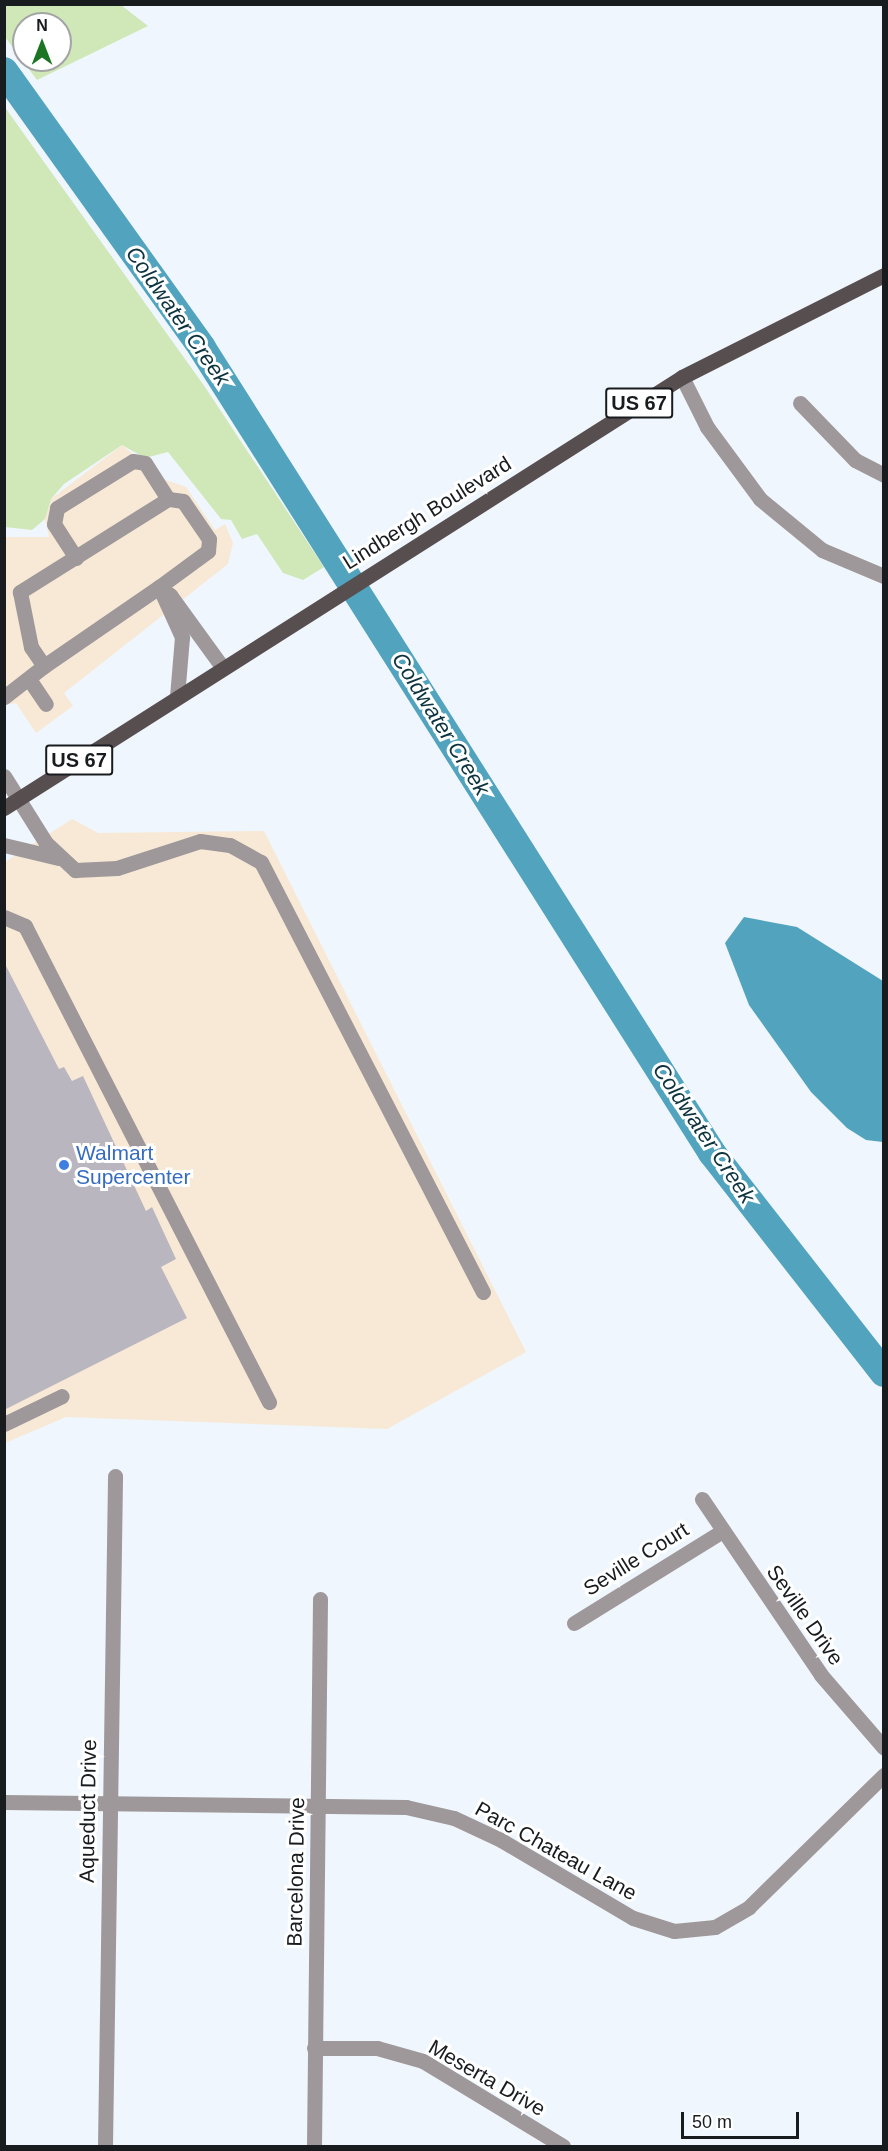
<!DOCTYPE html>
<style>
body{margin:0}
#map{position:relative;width:888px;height:2151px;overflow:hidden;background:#eff6fd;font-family:Helvetica,sans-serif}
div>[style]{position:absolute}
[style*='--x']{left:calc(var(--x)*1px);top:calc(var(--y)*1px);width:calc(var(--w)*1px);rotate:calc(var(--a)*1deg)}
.commercial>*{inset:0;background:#f7e9d6}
.green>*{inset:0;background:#d0e8b8}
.water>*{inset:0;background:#52a3be}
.river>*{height:28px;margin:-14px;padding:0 14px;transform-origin:14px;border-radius:14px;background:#52a3be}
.building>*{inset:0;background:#bab6c0}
.minor>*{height:15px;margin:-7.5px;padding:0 7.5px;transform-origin:7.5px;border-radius:7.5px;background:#9e989a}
.major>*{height:15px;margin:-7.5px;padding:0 7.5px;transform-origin:7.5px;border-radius:7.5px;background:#574e50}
.dots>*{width:16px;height:16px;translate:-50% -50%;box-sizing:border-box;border:3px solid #fff;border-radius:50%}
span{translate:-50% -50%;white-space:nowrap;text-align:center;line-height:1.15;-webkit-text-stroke:6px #fff;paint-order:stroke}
.shield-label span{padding:2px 4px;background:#fff;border:2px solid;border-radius:4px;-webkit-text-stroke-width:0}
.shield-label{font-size:20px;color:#191c1f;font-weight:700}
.street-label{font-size:21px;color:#191c1f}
.shop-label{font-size:21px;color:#366cbe}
.left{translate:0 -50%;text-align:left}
.water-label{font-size:22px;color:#0d333f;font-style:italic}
.frame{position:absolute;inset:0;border:6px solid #191c1f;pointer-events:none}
.north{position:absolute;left:12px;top:12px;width:60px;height:60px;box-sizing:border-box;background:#fff;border:2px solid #a3a4a5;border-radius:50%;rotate:0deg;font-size:16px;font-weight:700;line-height:24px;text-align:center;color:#191c1f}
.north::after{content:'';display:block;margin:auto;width:21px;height:27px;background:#1b7523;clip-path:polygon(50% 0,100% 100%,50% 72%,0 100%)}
.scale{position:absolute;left:681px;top:2112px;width:118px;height:27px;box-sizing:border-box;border:3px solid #191c1f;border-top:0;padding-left:8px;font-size:18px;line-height:21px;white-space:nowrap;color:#191c1f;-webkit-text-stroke:4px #fff;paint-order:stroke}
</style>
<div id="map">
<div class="commercial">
<div style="clip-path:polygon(122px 445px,163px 479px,186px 487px,215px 530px,225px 524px,233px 543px,228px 564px,64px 693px,73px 706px,36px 733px,16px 703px,5px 705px,4px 537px,49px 537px,45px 519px,51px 499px)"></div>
<div style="clip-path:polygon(72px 819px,98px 833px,264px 831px,526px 1352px,387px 1429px,66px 1417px,5px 1443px,5px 862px)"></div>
</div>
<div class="green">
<div style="clip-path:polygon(evenodd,5px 4px,121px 5px,148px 26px,37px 80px,5px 37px,5px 4px,24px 24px,60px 24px,60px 60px,24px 60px,24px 24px)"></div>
<div style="clip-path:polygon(4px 106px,205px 387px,324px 567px,303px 580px,283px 573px,257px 534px,242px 539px,231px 520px,221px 519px,168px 452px,145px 458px,122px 445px,64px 484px,51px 499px,45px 519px,32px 530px,5px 527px)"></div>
</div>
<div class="water">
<div style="clip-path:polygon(744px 917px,797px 927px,883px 981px,883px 1142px,866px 1140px,847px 1128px,811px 1092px,749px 1005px,725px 943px)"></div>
</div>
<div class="river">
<div style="--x:4;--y:71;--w:340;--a:54.4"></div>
<div style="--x:202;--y:348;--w:953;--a:57.64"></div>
<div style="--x:712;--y:1153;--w:279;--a:52"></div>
</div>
<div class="building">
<div style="clip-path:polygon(4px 962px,59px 1069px,64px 1067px,72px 1081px,83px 1076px,146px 1211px,152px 1207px,176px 1259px,161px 1267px,187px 1318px,4px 1410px)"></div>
</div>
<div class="minor">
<div style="--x:682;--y:377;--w:56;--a:63.4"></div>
<div style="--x:707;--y:427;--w:89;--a:53.6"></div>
<div style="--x:760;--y:499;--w:80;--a:39.4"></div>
<div style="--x:822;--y:550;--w:67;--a:22.8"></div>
<div style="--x:800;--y:403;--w:79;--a:46"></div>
<div style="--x:855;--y:460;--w:33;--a:27"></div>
<div style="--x:76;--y:558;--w:40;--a:-122.9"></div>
<div style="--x:54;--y:524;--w:16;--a:-79"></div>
<div style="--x:57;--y:508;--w:89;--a:-31.7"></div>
<div style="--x:133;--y:461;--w:12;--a:9"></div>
<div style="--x:145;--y:463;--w:43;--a:57.4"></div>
<div style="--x:159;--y:587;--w:61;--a:-36.3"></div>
<div style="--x:208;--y:551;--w:12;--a:-85"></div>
<div style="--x:209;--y:539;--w:46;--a:-124.4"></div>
<div style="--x:183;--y:501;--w:15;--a:-172"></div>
<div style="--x:168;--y:499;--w:175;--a:147.9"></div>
<div style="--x:20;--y:592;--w:56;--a:78.7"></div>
<div style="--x:31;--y:647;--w:23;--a:56"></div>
<div style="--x:44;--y:666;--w:140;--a:-34.5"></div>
<div style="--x:159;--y:587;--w:14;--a:36"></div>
<div style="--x:170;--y:595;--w:90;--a:54"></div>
<div style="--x:161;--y:591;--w:51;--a:65.5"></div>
<div style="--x:182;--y:637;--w:60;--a:94.8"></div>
<div style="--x:29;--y:679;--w:30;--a:56"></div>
<div style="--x:4;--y:697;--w:51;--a:-37.8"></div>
<div style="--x:4;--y:776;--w:79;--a:57.9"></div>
<div style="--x:46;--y:843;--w:40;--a:43"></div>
<div style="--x:75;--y:870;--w:42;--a:-2.7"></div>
<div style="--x:117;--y:868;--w:87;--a:-18"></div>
<div style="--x:200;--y:841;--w:30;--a:8"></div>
<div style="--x:230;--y:845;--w:35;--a:29"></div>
<div style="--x:261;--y:862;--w:484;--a:62.7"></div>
<div style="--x:4;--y:845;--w:56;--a:13.5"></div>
<div style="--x:4;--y:917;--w:23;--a:23"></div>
<div style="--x:25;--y:926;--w:535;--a:62.86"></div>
<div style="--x:4;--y:1424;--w:64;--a:-25.8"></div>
<div style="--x:702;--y:1499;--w:212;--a:55.9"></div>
<div style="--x:821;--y:1675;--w:96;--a:49.2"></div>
<div style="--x:574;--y:1623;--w:173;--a:-31.8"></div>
<div style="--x:4;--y:1802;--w:402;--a:0.7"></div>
<div style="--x:406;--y:1807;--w:49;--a:12.9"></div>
<div style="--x:454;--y:1818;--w:52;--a:25.1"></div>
<div style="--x:501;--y:1840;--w:153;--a:30.6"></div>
<div style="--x:633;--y:1918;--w:43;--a:17.6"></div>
<div style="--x:674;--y:1931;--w:41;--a:-5.6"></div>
<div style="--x:715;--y:1927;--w:39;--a:-30"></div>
<div style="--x:749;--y:1907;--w:189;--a:-44.4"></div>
<div style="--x:314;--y:2048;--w:63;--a:0"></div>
<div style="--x:377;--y:2048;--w:48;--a:15.8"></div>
<div style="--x:423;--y:2061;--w:164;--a:31.3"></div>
<div style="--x:105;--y:2146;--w:670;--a:-89.14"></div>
<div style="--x:314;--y:2146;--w:547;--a:-89.37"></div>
</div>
<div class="major">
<div style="--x:4;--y:808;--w:803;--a:-32.44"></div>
<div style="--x:682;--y:377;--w:226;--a:-26.8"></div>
</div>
<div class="dots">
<div style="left:64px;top:1165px;background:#3f7fe0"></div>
</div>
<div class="shield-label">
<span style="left:639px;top:403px">US 67</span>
<span style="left:79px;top:760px">US 67</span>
</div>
<div class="street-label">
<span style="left:427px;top:513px;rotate:-32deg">Lindbergh Boulevard</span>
<span style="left:636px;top:1559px;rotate:-32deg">Seville Court</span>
<span style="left:805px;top:1615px;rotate:55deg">Seville Drive</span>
<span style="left:88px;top:1811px;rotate:-89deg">Aqueduct Drive</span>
<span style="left:556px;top:1851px;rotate:29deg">Parc Chateau Lane</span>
<span style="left:296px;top:1872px;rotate:-89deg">Barcelona Drive</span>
<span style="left:487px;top:2078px;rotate:30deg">Meserta Drive</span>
</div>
<div class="shop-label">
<span class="left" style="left:76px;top:1165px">Walmart<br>Supercenter</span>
</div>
<div class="water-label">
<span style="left:178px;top:316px;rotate:55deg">Coldwater Creek</span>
<span style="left:441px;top:724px;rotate:58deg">Coldwater Creek</span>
<span style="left:704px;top:1133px;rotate:56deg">Coldwater Creek</span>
</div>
<div class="frame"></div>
<div class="north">N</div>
<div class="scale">50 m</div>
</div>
